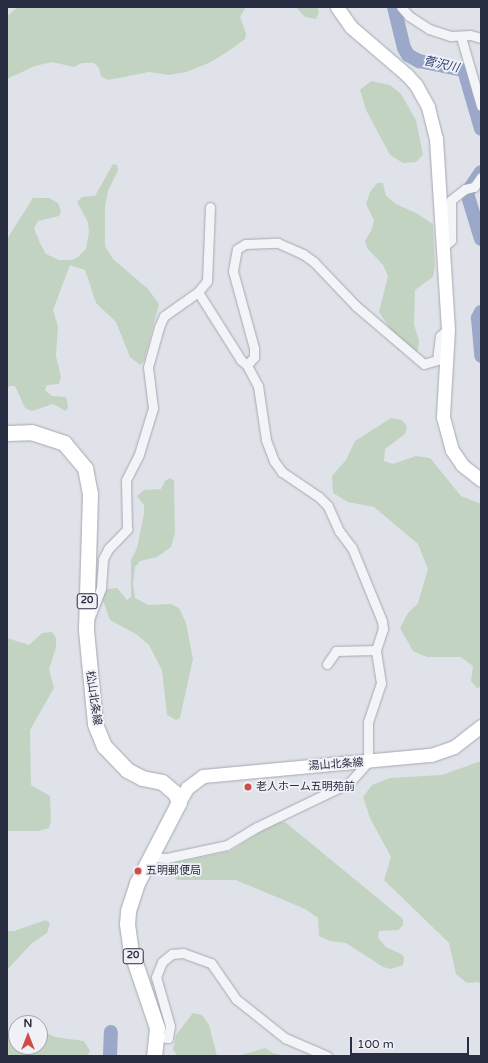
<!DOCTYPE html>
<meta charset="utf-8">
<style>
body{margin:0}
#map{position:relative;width:488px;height:1063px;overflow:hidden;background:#e0e2e9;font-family:"Varela Round","Noto Sans JP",sans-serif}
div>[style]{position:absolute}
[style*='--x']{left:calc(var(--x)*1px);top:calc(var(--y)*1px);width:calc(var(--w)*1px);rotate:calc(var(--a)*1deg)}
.green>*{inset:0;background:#c2d3c1}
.river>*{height:14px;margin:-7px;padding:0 7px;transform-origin:7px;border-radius:7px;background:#9ba8ca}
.roads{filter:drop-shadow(0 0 1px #a5a8b3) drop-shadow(0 0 1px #a5a8b3)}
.street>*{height:9px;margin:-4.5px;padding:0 4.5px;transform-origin:4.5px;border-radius:4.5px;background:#f3f4f8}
.secondary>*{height:13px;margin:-6.5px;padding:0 6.5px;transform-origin:6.5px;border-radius:6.5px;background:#fff}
.primary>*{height:15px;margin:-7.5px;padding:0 7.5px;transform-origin:7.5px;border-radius:7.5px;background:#fff}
.dots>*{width:11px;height:11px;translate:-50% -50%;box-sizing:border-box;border:2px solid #f0f1f7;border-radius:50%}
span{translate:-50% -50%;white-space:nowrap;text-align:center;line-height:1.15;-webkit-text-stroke:3.5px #f0f1f7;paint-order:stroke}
.shield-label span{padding:1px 3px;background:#f0f1f7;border:1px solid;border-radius:3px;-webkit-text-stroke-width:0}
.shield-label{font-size:10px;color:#292d41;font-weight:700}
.street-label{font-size:11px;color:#292d41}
.poi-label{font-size:11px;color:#292d41}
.left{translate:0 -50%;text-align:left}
.water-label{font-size:12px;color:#334275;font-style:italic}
.frame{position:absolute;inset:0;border:8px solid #292d41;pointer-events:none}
.north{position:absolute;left:8px;top:1015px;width:40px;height:40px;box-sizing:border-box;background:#f0f1f7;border:1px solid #a0a3ae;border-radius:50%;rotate:0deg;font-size:11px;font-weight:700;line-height:16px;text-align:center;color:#292d41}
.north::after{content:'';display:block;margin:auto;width:14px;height:18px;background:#cf4d45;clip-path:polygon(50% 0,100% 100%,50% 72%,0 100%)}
.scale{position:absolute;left:350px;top:1037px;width:119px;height:18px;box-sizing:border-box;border:2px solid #292d41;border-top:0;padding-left:5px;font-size:12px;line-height:14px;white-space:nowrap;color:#292d41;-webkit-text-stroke:3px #f0f1f7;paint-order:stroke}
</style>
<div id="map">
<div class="green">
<div style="clip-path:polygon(18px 7px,246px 7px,240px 17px,246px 34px,245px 39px,230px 50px,209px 63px,186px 72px,169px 75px,149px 72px,108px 80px,101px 76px,99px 68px,94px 63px,82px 63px,74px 67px,52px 62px,35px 66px,7px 79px,7px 16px)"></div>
<div style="clip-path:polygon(296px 7px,317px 7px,319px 13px,316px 19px,305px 17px)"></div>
<div style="clip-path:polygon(371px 81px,390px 85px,401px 94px,416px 120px,423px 155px,416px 162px,403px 163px,390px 155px,366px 110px,360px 90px)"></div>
<div style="clip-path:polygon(113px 164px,117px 165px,118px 170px,108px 191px,105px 207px,105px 246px,113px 259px,148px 289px,159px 304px,144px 361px,140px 365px,130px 357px,116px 322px,96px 303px,85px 270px,70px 265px,53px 310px,58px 326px,56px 356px,61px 377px,59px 384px,47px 385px,45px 390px,52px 396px,66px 397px,68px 407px,66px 411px,53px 404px,32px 411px,25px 408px,15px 386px,9px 386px,7px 391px,7px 239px,33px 198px,49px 198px,58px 203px,61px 211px,59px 216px,38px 221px,34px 228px,40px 243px,46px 254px,59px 260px,72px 260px,78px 257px,86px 249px,89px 232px,88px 222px,77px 202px,82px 197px,95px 196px)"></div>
<div style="clip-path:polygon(377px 183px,383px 183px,386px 196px,396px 204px,416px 213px,433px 224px,435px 267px,433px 277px,415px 290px,414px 325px,419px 340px,418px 351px,404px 352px,398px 350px,389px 327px,379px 312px,388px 276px,383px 265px,367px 248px,365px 241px,372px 229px,374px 220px,366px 204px,370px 192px)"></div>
<div style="clip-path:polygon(391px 418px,402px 420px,407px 427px,405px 434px,385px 449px,384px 461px,393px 464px,416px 456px,430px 458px,461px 496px,481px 504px,481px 687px,477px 688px,471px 681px,473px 666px,461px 657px,427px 657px,413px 651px,400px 628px,408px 613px,418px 603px,428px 569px,418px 544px,374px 507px,348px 502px,333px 493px,332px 476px,346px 460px,355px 441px)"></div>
<div style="clip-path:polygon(170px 478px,174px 481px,175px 533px,171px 547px,157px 557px,140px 561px,135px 567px,133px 584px,135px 598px,148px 605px,171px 604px,179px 608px,186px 623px,193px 659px,180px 718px,176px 720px,167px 715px,162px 670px,149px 645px,136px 634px,110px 620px,102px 598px,107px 589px,117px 588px,127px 600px,131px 597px,131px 560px,137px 548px,144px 514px,144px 505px,137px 496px,144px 490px,161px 489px,165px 481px)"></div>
<div style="clip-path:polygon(52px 632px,56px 638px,56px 647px,49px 669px,54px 688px,30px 730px,31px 785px,50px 796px,51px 821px,49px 828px,39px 831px,7px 831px,7px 638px,29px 645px,42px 633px)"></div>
<div style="clip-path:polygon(481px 761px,481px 984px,478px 982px,467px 983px,456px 974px,449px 943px,384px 880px,391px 857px,370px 818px,363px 797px,372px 785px,390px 778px,442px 775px)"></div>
<div style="clip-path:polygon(285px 822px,403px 919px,403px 925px,398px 930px,379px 931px,378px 938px,386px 947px,401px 954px,404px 957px,403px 965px,391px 969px,383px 967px,346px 943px,330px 941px,319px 936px,318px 918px,305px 909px,236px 880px,177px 880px,170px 871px,174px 863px,231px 851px,275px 823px)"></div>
<div style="clip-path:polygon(46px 920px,50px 923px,47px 933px,32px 943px,7px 970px,7px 931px,14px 931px)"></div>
<div style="clip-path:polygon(193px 1013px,202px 1015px,209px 1025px,217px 1056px,178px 1056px,173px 1050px,176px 1035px)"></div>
<div style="clip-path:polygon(16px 1027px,16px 1047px,40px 1047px,40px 1030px,55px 1037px,84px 1041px,90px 1051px,87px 1056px,7px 1056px,7px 1034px)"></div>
<div style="clip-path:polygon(265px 1048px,273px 1053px,285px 1056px,238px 1056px)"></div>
</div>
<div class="river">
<div style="--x:394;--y:7;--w:42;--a:76.3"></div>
<div style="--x:404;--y:48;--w:8;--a:60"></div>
<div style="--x:408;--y:55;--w:13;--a:29"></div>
<div style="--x:419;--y:61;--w:46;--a:11.3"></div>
<div style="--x:464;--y:70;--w:61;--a:73.9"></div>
<div style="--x:481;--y:172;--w:25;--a:124"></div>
<div style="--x:467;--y:193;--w:48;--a:73.1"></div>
<div style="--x:481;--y:312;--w:7;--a:117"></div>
<div style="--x:478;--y:318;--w:38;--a:85"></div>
<div style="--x:110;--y:1056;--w:24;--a:-88"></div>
</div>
<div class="roads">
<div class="street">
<div style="--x:401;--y:7;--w:12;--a:48"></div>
<div style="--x:409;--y:16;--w:24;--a:33"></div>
<div style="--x:429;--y:29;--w:23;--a:18"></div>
<div style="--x:451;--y:36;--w:19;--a:-3"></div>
<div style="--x:470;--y:35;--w:11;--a:15"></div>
<div style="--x:461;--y:37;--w:72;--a:73.8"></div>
<div style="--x:443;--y:247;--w:11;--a:-41"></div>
<div style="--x:451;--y:240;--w:40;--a:-90"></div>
<div style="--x:451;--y:200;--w:18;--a:-38"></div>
<div style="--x:465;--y:189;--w:9;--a:-13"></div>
<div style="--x:474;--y:187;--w:12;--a:-55"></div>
<div style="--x:247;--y:365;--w:11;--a:-49"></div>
<div style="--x:254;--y:357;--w:9;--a:-90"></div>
<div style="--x:254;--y:348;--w:80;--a:-105.3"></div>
<div style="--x:233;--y:271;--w:22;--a:-80"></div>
<div style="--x:237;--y:249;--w:9;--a:-32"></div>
<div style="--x:245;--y:244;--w:33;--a:-2"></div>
<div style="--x:278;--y:243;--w:27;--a:24"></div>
<div style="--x:303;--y:254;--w:14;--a:36"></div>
<div style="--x:314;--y:262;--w:61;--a:46.3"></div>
<div style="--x:356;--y:306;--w:89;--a:40.5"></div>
<div style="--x:424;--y:364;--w:14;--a:-17"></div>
<div style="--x:437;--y:360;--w:24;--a:-83"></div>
<div style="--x:440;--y:336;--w:11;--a:-41"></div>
<div style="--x:90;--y:617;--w:31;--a:-69"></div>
<div style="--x:101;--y:588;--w:29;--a:-86"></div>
<div style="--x:103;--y:559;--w:11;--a:-63"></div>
<div style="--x:108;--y:549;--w:28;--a:-46"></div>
<div style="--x:127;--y:529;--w:49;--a:-91.2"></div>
<div style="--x:126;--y:480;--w:29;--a:-63"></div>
<div style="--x:139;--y:454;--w:48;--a:-73.1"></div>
<div style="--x:153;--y:408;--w:41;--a:-97"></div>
<div style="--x:148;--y:367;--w:41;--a:-74.6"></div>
<div style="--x:159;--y:327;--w:12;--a:-66"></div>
<div style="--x:164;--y:316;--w:42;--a:-35.2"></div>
<div style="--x:198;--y:292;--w:14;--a:-51"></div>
<div style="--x:207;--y:281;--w:74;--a:-87.7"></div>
<div style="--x:327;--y:664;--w:16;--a:-55"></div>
<div style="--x:336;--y:651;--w:40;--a:-1.4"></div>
<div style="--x:149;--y:857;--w:18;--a:3"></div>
<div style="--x:167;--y:858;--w:61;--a:-12.2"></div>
<div style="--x:227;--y:845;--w:35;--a:-31"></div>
<div style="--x:257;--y:827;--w:102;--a:-25.6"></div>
<div style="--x:349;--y:783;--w:28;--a:-48"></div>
<div style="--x:368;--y:762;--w:40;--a:-90"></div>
<div style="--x:368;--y:722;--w:41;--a:-71.6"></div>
<div style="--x:381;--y:683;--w:33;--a:-99"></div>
<div style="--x:376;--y:650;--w:22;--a:-72"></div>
<div style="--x:383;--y:629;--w:8;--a:-97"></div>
<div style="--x:382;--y:621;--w:79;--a:-112.3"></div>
<div style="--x:352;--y:548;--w:21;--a:-127"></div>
<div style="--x:339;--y:531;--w:27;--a:-114"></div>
<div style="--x:328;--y:506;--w:13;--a:-135"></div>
<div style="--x:319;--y:497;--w:45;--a:-146"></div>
<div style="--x:282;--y:472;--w:14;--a:-126"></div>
<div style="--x:274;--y:461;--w:22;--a:-111"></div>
<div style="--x:266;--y:440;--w:55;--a:-98.4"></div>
<div style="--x:258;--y:386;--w:24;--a:-118"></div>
<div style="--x:247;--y:365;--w:8;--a:-140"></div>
<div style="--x:241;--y:360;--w:80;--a:-122.3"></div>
<div style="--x:158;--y:1037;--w:10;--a:6"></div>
<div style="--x:168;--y:1038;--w:12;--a:-81"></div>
<div style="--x:170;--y:1026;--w:51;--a:-105.9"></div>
<div style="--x:156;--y:977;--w:16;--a:-68"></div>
<div style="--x:162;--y:962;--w:13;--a:-39"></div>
<div style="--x:172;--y:954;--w:11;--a:-5"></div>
<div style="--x:183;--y:953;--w:30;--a:20"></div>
<div style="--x:211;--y:963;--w:44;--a:55.2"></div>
<div style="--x:236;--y:999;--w:63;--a:38.5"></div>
<div style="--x:285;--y:1038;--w:46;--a:23.2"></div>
</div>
<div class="secondary">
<div style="--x:337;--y:7;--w:24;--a:55"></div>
<div style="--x:351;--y:27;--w:74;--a:40.6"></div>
<div style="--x:407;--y:75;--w:13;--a:48"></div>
<div style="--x:416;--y:85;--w:25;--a:61"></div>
<div style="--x:428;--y:107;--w:33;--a:76"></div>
<div style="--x:436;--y:139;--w:190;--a:86.4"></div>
<div style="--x:448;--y:329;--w:88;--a:93.3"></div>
<div style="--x:443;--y:417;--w:34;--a:75"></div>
<div style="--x:452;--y:450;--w:18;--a:56"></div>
<div style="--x:462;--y:465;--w:24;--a:38"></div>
<div style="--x:179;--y:802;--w:16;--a:-60"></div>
<div style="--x:187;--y:788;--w:20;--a:-37"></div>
<div style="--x:203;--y:776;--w:229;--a:-5.3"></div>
<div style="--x:431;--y:755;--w:24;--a:-19"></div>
<div style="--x:454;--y:747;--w:34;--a:-38"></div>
</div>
<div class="primary">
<div style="--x:7;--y:433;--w:24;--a:-2"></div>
<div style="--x:31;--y:432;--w:35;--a:18"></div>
<div style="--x:64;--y:443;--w:33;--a:50"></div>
<div style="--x:85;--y:468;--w:26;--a:79"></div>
<div style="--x:90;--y:494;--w:136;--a:91.7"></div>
<div style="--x:86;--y:630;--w:94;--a:84.5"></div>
<div style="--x:95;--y:724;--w:24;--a:68"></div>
<div style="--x:104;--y:746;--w:33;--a:46"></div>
<div style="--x:127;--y:770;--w:17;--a:28"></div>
<div style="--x:142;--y:778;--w:20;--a:11"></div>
<div style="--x:162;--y:782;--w:17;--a:40"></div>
<div style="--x:175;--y:793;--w:10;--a:66"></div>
<div style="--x:179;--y:802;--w:91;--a:117.4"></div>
<div style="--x:137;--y:883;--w:29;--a:108"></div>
<div style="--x:128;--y:911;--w:13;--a:94"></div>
<div style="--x:127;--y:924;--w:27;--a:82"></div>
<div style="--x:131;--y:951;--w:81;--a:71.3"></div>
<div style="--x:157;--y:1028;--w:28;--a:96"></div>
</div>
</div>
<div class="dots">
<div style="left:248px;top:787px;background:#cf4d45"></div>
<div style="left:138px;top:871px;background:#cf4d45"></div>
</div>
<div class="shield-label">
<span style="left:87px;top:601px">20</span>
<span style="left:133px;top:956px">20</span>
</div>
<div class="street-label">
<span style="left:93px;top:698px;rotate:82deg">松山北条線</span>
<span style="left:336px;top:765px;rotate:-4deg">湯山北条線</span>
</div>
<div class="poi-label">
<span class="left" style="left:256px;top:787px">老人ホーム五明苑前</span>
<span class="left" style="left:146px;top:871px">五明郵便局</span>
</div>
<div class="water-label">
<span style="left:441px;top:65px;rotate:13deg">菅沢川</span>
</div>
<div class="frame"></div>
<div class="north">N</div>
<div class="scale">100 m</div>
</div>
